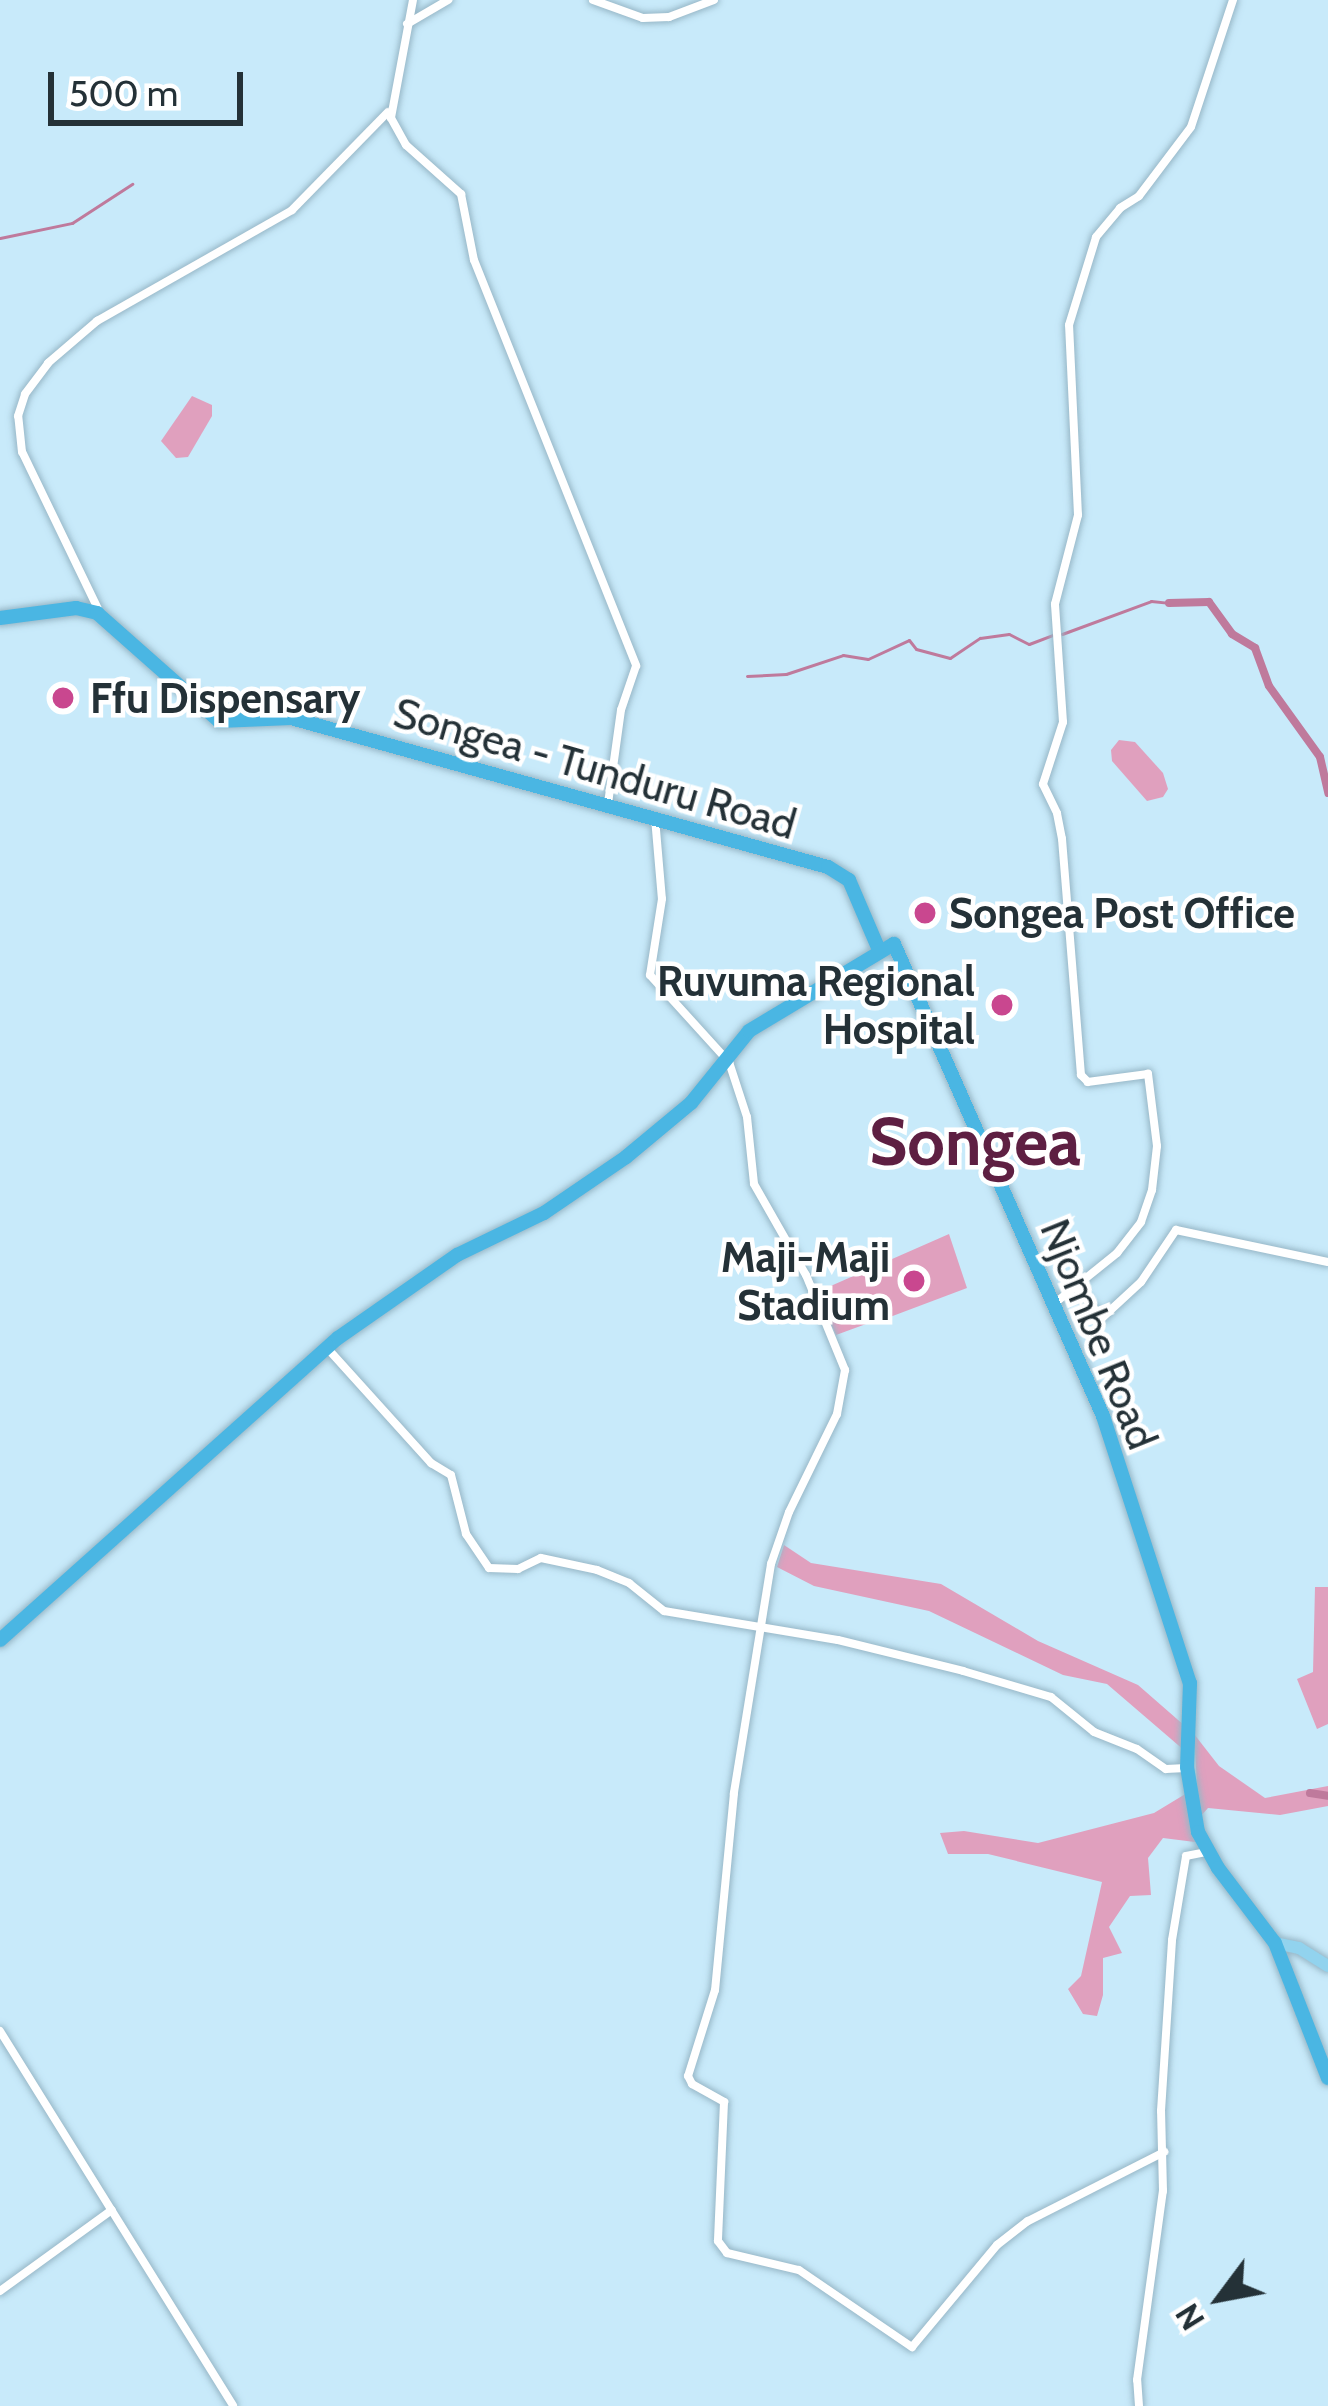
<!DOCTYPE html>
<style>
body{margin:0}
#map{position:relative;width:1328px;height:2406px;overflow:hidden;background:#c8eafa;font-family:Cabin,sans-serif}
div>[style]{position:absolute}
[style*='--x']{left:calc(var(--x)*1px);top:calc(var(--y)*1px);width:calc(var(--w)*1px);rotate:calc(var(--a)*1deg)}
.green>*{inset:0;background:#e0a0be}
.stream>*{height:3px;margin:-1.5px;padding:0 1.5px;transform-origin:1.5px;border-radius:1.5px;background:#bf7a9c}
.river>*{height:8px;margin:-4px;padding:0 4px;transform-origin:4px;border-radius:4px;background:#bf7a9c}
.roads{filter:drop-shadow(0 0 3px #97b7c7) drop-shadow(0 0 3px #97b7c7)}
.minor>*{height:8px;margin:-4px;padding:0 4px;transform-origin:4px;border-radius:4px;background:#fff}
.major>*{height:12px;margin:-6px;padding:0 6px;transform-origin:6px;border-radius:6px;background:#92d3ee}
.highway>*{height:14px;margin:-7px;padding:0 7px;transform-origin:7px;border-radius:7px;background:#4ab6e3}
.dots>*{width:33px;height:33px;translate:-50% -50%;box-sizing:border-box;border:6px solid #fff;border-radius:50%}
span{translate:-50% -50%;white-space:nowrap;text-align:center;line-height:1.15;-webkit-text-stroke:9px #fff;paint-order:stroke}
.poi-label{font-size:42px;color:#243137;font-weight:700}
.left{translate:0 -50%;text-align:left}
.right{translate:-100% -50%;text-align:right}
.street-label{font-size:42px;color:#243137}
.town-label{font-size:66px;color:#5e1f42;font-weight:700}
.north{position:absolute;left:1160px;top:2238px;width:120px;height:120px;-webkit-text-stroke:9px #fff;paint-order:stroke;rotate:238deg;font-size:33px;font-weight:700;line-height:48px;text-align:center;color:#243137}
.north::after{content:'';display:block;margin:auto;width:42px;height:54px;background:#243137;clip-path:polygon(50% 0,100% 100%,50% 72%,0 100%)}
.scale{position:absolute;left:48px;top:72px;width:195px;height:54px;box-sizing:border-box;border:6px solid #243137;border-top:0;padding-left:15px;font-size:36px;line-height:42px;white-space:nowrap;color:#243137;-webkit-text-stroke:9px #fff;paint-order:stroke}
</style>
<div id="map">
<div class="green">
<div style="clip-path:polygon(192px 396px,212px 405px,212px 416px,188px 457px,176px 458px,161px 441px)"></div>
<div style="clip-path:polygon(1119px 740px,1135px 742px,1163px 773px,1168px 789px,1163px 797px,1147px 801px,1112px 761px,1111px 750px)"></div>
<div style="clip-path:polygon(949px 1234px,967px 1288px,882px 1320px,875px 1307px,877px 1320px,836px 1335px,817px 1292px)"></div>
<div style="clip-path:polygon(784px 1545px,811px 1563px,941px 1584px,1038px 1641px,1138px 1685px,1185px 1726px,1185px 1751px,1107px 1684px,1063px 1675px,929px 1611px,814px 1586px,777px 1567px)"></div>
<div style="clip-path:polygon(1315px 1587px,1328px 1587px,1328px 1724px,1317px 1729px,1297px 1679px,1313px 1672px)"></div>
<div style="clip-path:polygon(1194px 1734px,1219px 1766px,1265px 1798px,1328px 1786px,1328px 1806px,1280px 1815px,1208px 1808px,1199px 1818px)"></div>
<div style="clip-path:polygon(1187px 1793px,1203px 1843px,1163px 1838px,1148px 1858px,1151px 1895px,1130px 1896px,1109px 1927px,1122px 1953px,1103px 1958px,1103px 1995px,1097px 2016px,1083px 2014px,1068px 1989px,1081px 1976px,1102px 1882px,988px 1854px,948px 1854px,940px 1833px,964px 1831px,1038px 1843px,1154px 1813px)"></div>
</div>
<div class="stream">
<div style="--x:0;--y:238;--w:74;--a:-11.8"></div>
<div style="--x:72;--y:223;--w:72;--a:-33"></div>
<div style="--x:1062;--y:634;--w:95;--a:-20.3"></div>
<div style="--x:1151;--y:601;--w:18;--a:6"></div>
<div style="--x:747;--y:676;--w:39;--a:-3"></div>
<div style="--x:786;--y:674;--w:60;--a:-18.4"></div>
<div style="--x:843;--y:655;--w:25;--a:9"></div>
<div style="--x:868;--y:659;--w:45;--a:-24.9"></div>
<div style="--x:909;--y:640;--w:11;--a:52"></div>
<div style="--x:916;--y:649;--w:35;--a:15"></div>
<div style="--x:950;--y:658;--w:36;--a:-34"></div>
<div style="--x:980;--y:638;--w:29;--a:-8"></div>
<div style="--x:1009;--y:634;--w:22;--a:27"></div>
<div style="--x:1029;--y:644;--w:25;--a:-21"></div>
</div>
<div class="river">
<div style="--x:1169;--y:603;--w:40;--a:-1.4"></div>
<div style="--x:1209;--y:602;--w:39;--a:54"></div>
<div style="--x:1232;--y:634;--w:27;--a:31"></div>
<div style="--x:1255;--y:648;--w:40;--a:69.8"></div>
<div style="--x:1269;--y:686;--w:87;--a:54.3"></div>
<div style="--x:1320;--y:757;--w:37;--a:77"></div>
<div style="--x:1310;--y:1793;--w:18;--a:9"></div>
</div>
<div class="roads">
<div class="minor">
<div style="--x:413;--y:0;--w:120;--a:100.6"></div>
<div style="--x:391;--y:118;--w:31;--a:61"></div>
<div style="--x:406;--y:145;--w:74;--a:41.7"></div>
<div style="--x:461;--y:194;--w:67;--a:78.9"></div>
<div style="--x:474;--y:260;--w:437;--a:68.2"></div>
<div style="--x:636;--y:666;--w:46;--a:108.8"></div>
<div style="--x:621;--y:710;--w:95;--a:97.9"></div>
<div style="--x:593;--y:0;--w:53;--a:19.8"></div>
<div style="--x:643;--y:18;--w:26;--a:-2"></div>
<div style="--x:669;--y:17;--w:48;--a:-20.7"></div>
<div style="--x:407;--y:24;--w:48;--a:-30.3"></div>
<div style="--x:100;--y:613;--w:179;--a:-115.8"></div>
<div style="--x:22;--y:452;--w:36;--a:-96"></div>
<div style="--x:18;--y:416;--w:23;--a:-72"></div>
<div style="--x:25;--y:394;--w:39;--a:-53"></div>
<div style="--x:48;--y:363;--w:65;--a:-40.6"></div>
<div style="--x:97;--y:321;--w:224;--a:-29.6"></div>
<div style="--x:292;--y:210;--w:137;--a:-45.6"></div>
<div style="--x:655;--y:818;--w:81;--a:85.1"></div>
<div style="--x:662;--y:899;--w:77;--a:99"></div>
<div style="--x:650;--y:975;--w:118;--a:47.8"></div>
<div style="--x:729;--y:1062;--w:58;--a:71.9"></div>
<div style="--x:747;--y:1117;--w:67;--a:84"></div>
<div style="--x:754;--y:1184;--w:105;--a:60.3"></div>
<div style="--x:806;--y:1275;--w:103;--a:67.7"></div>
<div style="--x:845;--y:1370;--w:45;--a:100.3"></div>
<div style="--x:837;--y:1414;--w:109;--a:116.1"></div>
<div style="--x:789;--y:1512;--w:55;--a:109.1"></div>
<div style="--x:771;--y:1564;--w:232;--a:99.2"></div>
<div style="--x:734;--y:1793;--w:198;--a:95.5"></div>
<div style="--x:715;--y:1990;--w:90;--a:107.4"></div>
<div style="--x:688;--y:2076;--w:9;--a:63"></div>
<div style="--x:692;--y:2084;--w:37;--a:29"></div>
<div style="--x:724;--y:2102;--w:139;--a:92.5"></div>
<div style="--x:718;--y:2241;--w:15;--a:53"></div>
<div style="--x:727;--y:2253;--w:74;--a:13.3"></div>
<div style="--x:799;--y:2270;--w:137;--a:34.3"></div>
<div style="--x:912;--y:2347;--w:133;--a:-50.2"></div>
<div style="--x:997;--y:2245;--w:39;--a:-38"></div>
<div style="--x:1028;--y:2221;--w:153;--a:-26.9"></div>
<div style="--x:1076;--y:1287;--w:40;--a:50"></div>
<div style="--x:1102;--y:1318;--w:53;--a:-42.7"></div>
<div style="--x:1141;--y:1282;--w:63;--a:-56.1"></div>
<div style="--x:1176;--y:1230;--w:155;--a:11.9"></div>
<div style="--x:1055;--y:1303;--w:80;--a:-38.9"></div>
<div style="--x:1117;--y:1253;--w:39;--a:-52"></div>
<div style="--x:1141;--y:1222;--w:34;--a:-71"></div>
<div style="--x:1152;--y:1190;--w:44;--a:-83.5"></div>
<div style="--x:1157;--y:1146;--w:73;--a:-97.1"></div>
<div style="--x:1148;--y:1074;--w:61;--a:172.4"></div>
<div style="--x:1088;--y:1082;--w:10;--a:-135"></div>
<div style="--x:1081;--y:1075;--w:237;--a:-94.6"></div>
<div style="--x:1062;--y:839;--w:26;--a:-101"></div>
<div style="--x:1057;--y:813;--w:32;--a:-116"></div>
<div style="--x:1043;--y:784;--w:65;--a:-72.1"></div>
<div style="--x:1063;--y:722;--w:118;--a:-93.9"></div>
<div style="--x:1055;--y:604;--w:92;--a:-75.5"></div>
<div style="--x:1078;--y:515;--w:190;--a:-92.7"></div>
<div style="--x:1069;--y:325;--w:92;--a:-72.9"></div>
<div style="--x:1096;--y:237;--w:38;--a:-50"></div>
<div style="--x:1120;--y:208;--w:22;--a:-32"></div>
<div style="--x:1139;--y:196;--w:86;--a:-53"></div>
<div style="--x:1191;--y:127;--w:134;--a:-71.7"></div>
<div style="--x:328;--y:1349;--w:154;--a:47.9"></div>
<div style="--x:431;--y:1463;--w:23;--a:31"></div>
<div style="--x:451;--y:1475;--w:61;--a:75.7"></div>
<div style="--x:466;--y:1534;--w:41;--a:55.9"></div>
<div style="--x:489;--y:1568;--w:29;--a:2"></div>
<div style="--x:518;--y:1569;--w:25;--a:-26"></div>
<div style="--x:541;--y:1558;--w:57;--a:12.1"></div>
<div style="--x:597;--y:1570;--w:35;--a:22"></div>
<div style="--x:629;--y:1583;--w:45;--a:38.7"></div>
<div style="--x:664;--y:1611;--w:176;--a:9.5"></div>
<div style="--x:838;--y:1640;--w:129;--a:13.9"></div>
<div style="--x:963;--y:1671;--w:92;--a:16.5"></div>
<div style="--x:1051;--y:1697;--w:55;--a:39.1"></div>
<div style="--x:1094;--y:1732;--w:46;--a:21.6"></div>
<div style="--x:1137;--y:1749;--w:35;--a:35"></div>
<div style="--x:1166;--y:1769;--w:20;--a:-3"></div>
<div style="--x:0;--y:2031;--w:441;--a:58.1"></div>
<div style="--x:0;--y:2291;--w:138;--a:-35.9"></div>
<div style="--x:1139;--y:2406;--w:26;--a:-94"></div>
<div style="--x:1137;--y:2380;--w:191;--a:-82.2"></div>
<div style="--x:1163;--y:2191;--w:80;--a:-91.4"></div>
<div style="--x:1161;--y:2111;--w:171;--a:-86.3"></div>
<div style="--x:1172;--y:1940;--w:85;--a:-80.5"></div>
<div style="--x:1186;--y:1856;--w:20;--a:-11"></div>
</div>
<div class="major">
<div style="--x:1275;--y:1943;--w:25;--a:12"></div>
<div style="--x:1299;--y:1948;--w:34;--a:32"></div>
</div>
<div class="highway">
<div style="--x:0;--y:618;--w:77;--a:-7.5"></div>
<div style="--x:76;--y:608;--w:22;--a:13"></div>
<div style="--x:97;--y:613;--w:163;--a:41.5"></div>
<div style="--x:219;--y:721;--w:72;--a:-2.4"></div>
<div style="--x:291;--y:718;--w:557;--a:15.51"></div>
<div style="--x:828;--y:867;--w:25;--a:32"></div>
<div style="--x:849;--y:880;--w:76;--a:66.8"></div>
<div style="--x:0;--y:1640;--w:453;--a:-41.8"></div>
<div style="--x:338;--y:1338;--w:145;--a:-34.9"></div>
<div style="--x:457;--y:1255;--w:97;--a:-25.8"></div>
<div style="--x:544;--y:1213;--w:99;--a:-34.3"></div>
<div style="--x:626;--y:1157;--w:85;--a:-39.7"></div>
<div style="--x:691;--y:1103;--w:92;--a:-51.1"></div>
<div style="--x:749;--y:1031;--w:169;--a:-31"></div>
<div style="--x:894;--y:944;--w:516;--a:66.12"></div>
<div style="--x:1103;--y:1416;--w:281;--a:72"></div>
<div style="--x:1190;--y:1683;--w:84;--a:92"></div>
<div style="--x:1187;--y:1767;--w:66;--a:80.4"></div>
<div style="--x:1198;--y:1832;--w:41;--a:60.9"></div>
<div style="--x:1218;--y:1868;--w:94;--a:52.8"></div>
<div style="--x:1275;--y:1943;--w:145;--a:68.6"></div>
</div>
</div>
<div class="dots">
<div style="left:63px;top:698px;background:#c9478f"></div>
<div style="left:925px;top:913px;background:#c9478f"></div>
<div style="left:1002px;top:1005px;background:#c9478f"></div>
<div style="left:914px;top:1281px;background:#c9478f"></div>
</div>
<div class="poi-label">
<span class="left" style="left:90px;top:698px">Ffu Dispensary</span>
<span class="left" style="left:949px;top:913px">Songea Post Office</span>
<span class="right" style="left:975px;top:1005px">Ruvuma Regional<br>Hospital</span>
<span class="right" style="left:890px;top:1281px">Maji-Maji<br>Stadium</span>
</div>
<div class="street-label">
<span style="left:595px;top:768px;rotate:16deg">Songea - Tunduru Road</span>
<span style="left:1099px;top:1334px;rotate:68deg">Njombe Road</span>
</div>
<div class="town-label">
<span style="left:975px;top:1142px">Songea</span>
</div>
<div class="north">N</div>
<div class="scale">500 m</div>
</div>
